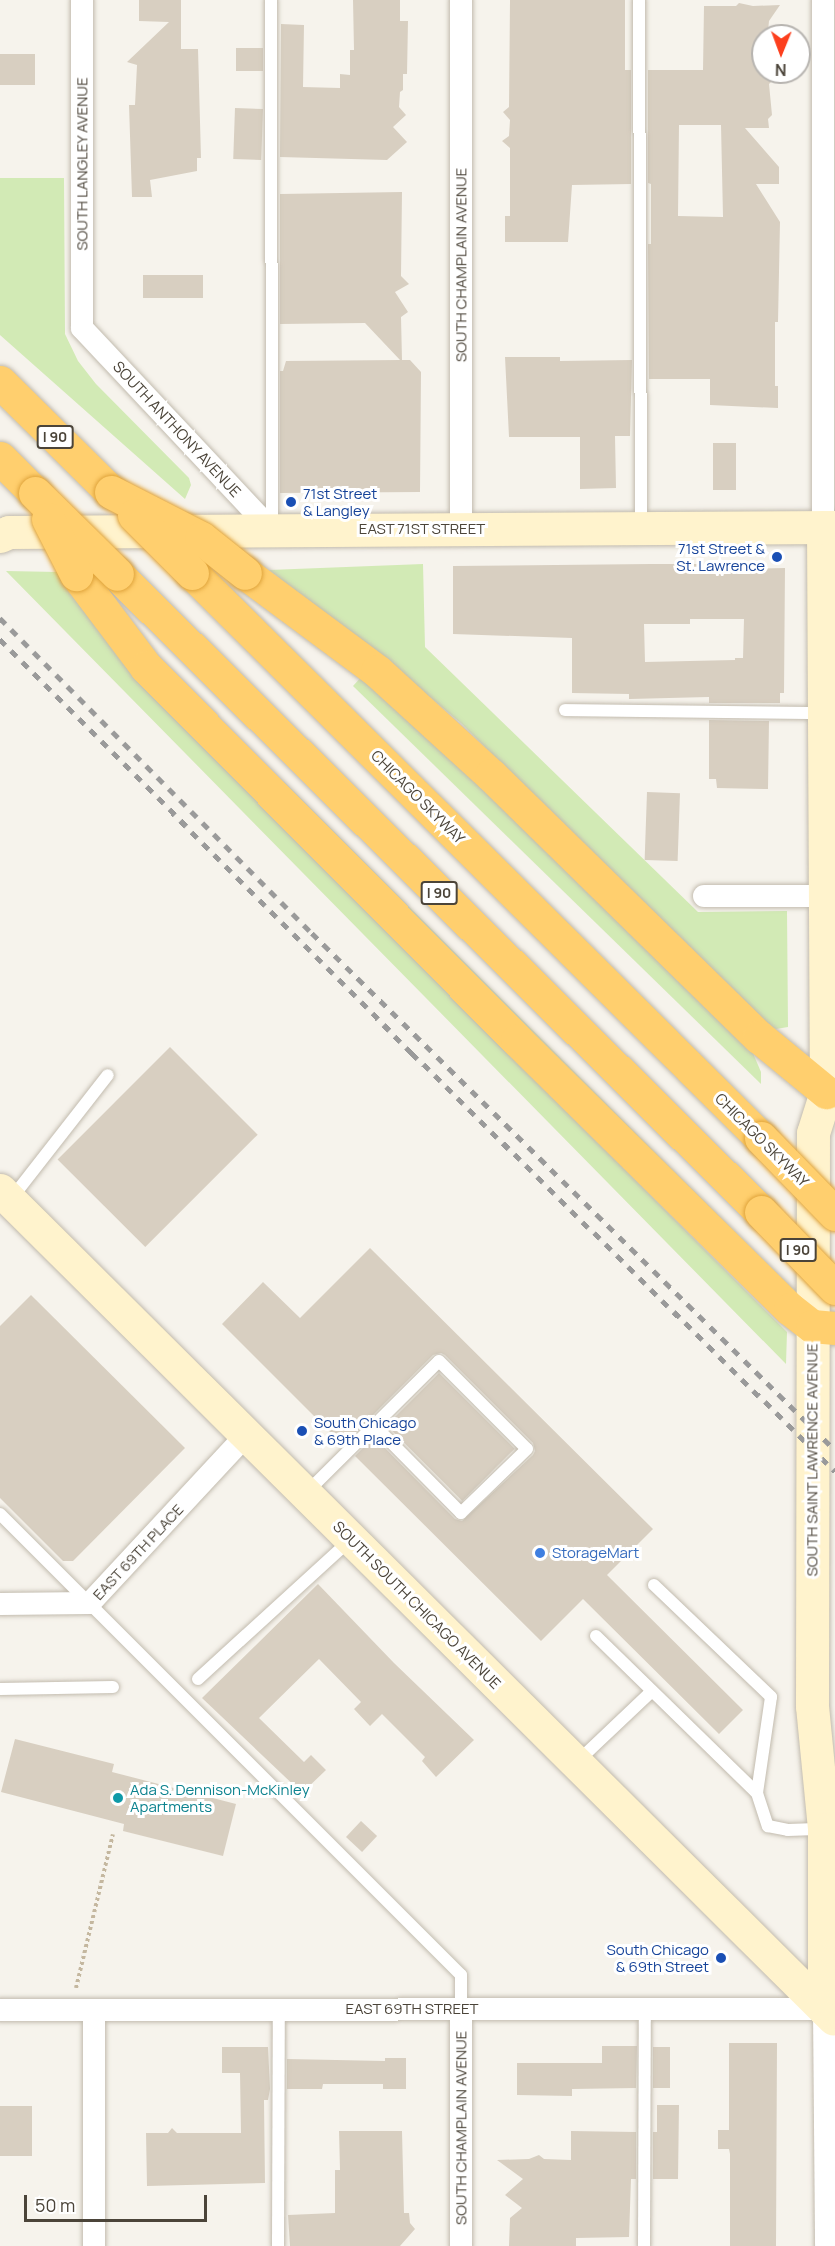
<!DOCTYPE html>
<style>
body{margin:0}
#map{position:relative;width:835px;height:2246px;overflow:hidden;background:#f6f3ec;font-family:Manrope,sans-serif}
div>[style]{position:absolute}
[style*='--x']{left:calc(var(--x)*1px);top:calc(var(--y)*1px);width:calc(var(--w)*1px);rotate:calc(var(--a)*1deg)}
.green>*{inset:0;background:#d2eab5}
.building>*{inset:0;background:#d8cfc1;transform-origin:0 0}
.path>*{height:4px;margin-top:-2px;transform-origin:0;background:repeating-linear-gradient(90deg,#c4b79f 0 3px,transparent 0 6px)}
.roads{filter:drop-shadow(0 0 2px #c2bbae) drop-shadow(0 0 2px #c2bbae)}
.lane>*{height:12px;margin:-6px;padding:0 6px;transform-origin:6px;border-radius:6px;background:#fff}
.street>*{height:22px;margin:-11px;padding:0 11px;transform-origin:11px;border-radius:11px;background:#fff}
.secondary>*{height:33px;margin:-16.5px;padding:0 16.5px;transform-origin:16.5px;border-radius:16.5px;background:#fff3cd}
.highway>*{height:33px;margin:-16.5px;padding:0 16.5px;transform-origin:16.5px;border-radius:16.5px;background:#ffcf6e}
.rail>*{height:4.5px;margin-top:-2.25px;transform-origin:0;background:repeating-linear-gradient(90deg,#9a9a9a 0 8px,transparent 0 16px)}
.bridges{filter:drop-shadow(0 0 2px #e0a43c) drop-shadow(0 0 2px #e0a43c)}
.highway-bridge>*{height:33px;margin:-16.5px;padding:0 16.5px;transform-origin:16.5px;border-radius:16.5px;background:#ffcf6e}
.dots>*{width:16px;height:16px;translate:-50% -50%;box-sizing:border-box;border:3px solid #fff;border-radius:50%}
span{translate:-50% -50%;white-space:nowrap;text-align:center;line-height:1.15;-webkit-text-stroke:6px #fff;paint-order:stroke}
.shield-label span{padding:2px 4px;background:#fff;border:2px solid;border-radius:4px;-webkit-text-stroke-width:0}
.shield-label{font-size:14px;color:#4b4439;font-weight:700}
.street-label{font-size:15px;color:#4b4439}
.transit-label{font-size:15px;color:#164399}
.left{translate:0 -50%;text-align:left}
.right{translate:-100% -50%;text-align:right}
.shop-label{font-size:15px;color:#366cbe}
.culture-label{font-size:15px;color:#0d838f}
.north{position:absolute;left:751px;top:24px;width:60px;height:60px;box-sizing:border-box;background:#fff;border:2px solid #b7b4b0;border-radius:50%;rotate:181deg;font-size:16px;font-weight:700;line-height:24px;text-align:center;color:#4b4439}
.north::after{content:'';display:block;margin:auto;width:21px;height:27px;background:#fc3f1d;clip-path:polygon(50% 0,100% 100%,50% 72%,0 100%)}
.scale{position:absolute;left:24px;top:2195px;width:183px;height:27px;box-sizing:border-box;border:3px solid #4b4439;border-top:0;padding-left:8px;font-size:18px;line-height:21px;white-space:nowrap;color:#4b4439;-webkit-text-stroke:4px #fff;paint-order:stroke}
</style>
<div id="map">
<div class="green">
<div style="clip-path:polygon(0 178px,64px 178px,65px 334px,78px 361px,96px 384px,189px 478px,191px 485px,185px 499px,0 335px)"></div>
<div style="clip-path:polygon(423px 564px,425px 647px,698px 912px,787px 911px,788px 1027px,776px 1029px,762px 1024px,462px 724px,393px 666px,269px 570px)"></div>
<div style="clip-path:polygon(6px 571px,58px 572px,273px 817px,787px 1332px,786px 1364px)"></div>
<div style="clip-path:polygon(364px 674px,752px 1051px,761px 1072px,761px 1084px,353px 686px)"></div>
<div style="clip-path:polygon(282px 780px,761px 1258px,313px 819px)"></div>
</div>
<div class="building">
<div style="clip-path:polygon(139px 0,181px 0,181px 49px,198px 49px,201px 158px,197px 158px,197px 171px,150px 180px,152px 197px,132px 197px,129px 105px,135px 105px,137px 65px,127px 62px,169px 22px,139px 21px)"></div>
<div style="clip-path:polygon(353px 0,400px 0,400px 21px,408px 21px,407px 74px,403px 74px,403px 90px,400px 92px,399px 107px,406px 115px,393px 127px,407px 142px,387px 160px,280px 157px,281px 24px,304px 25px,303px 87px,340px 88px,340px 74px,350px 75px,350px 50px,354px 50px)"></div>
<div style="clip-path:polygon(510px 0,625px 0,625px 70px,631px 70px,631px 184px,572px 185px,568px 242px,505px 242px,505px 216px,510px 216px,510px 148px,502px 141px,509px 136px,510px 120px,503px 112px,509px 107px)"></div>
<div style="clip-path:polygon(evenodd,739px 3px,753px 6px,780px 5px,769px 21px,768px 31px,763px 31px,763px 72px,777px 76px,769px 84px,772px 115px,768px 119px,769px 128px,745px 128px,779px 167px,779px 184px,756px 184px,780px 222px,778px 322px,775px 322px,775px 386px,778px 386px,778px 408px,710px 405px,710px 379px,649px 379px,648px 244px,651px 244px,651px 184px,648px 183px,648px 70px,703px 70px,704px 6px,736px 6px,739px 3px,679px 125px,721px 125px,723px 217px,678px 216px,679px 125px)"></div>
<div style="left:236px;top:48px;width:27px;height:23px"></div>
<div style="left:0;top:54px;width:35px;height:31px"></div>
<div style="left:235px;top:108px;width:28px;height:51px;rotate:2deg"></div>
<div style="clip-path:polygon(402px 192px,401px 276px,409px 284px,395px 292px,408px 312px,401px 317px,402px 360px,410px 360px,421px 372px,420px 492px,280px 493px,280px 371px,283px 371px,286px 361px,400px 360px,365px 323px,280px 324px,280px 194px)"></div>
<div style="left:203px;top:275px;width:23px;height:60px;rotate:90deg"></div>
<div style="clip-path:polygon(505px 357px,560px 357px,560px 361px,632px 360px,630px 436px,615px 436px,616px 488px,580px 489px,580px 437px,509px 437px)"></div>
<div style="left:713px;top:443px;width:23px;height:47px"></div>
<div style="clip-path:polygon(evenodd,651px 564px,698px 564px,698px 567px,736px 569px,785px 568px,784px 693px,780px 693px,780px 703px,709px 703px,709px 697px,629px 699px,629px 694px,572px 693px,572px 638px,453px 634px,453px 566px,651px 564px,690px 619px,744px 619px,743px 658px,735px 658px,735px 660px,645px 662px,644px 624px,690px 624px,690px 619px)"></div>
<div style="clip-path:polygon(709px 720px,769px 721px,768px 789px,717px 788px,716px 779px,709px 779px)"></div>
<div style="left:647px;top:792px;width:33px;height:68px;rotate:2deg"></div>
<div style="left:170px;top:1047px;width:124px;height:159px;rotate:45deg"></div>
<div style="clip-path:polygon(370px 1248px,653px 1529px,607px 1575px,743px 1710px,719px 1734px,583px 1599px,541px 1641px,355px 1456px,374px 1437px,455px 1519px,462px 1521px,533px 1455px,535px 1451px,533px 1443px,445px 1355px,441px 1353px,433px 1355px,343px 1445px,222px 1324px,263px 1282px,300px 1318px)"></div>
<div style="clip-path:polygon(31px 1295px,185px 1448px,73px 1561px,63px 1561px,0 1498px,0 1326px)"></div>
<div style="left:439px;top:1373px;width:107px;height:74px;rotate:45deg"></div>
<div style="clip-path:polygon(318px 1584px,394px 1663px,474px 1740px,436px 1777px,422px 1761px,425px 1757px,382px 1714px,370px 1726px,354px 1709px,361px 1702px,319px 1659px,259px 1718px,304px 1762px,311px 1755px,326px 1770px,302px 1793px,202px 1698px)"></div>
<div style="clip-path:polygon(15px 1739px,114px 1764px,112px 1772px,236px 1804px,223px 1856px,123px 1831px,124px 1824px,1px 1792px)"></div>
<div style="left:361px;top:1821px;width:22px;height:22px;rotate:43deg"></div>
<div style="clip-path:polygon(729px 2043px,777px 2043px,776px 2246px,730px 2246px,730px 2154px,729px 2149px,718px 2149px,718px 2130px,729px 2130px)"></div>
<div style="clip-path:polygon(602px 2046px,637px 2046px,636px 2088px,572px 2089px,572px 2096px,517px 2095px,517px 2063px,602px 2063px)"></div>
<div style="clip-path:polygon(222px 2047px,268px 2047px,270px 2089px,268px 2100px,264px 2100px,265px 2183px,147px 2186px,146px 2133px,168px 2133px,172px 2128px,177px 2133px,241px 2133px,240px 2073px,222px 2073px)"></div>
<div style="left:653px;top:2047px;width:17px;height:41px"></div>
<div style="clip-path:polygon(385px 2058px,406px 2058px,406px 2089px,383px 2089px,383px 2084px,323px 2084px,322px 2089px,287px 2089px,287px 2059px,385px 2061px)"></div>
<div style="clip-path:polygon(657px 2105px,679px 2105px,678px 2179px,653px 2179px,653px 2132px,657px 2132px)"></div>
<div style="left:0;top:2106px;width:32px;height:50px"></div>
<div style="clip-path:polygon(339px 2131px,402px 2131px,404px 2213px,409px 2213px,410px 2223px,415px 2229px,400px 2246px,290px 2246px,288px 2215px,335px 2213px,335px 2170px,340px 2170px)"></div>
<div style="clip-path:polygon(571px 2131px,636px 2132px,636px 2179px,631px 2179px,629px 2237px,576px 2238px,576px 2246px,509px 2246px,510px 2218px,522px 2208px,505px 2195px,523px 2179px,497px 2160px,529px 2159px,539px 2155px,544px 2159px,571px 2160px)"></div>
</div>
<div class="path">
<div style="--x:76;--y:1988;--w:158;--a:-76.5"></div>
</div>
<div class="roads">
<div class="lane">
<div style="--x:271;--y:0;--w:529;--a:89.89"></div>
<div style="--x:639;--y:0;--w:527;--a:89.78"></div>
<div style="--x:565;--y:710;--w:258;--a:0.7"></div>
<div style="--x:11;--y:1199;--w:157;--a:-52"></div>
<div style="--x:306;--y:1493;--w:187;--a:-44.8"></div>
<div style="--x:439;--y:1361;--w:124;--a:45"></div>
<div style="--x:527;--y:1449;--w:92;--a:135.9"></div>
<div style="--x:461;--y:1513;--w:124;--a:-134.7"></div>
<div style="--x:0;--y:1514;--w:652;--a:45"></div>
<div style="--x:461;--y:1975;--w:34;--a:90"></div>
<div style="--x:654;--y:1585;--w:162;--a:43.7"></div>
<div style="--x:771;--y:1697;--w:97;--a:98.3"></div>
<div style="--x:596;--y:1636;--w:225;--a:44.3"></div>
<div style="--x:757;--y:1793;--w:35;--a:72"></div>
<div style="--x:768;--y:1826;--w:20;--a:11"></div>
<div style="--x:788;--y:1830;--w:35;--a:-2"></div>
<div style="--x:198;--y:1679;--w:206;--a:-42.4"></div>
<div style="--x:0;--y:1689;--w:113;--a:-1"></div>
<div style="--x:577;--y:1762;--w:103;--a:-43.4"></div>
<div style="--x:278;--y:2246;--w:236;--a:-89.8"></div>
<div style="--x:644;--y:2246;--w:237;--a:-89.8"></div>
</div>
<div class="street">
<div style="--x:82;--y:0;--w:328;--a:90"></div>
<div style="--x:82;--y:328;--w:277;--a:46.8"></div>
<div style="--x:461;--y:0;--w:529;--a:90"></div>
<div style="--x:823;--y:0;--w:527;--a:90"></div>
<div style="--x:704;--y:896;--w:121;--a:0"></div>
<div style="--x:0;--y:1604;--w:90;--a:-0.6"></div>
<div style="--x:90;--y:1603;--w:229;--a:-47.1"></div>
<div style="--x:461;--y:2009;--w:237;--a:90"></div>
<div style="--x:0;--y:2010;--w:824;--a:-0.07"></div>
<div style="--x:824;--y:2009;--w:237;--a:89.5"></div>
<div style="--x:94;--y:2010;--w:236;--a:90"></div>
</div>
<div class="secondary">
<div style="--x:823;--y:527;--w:565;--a:89.7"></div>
<div style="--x:826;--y:1092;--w:43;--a:107.6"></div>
<div style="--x:813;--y:1133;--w:573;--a:90.1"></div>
<div style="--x:812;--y:1706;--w:124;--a:84.4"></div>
<div style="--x:824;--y:1829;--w:180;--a:90"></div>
<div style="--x:0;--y:536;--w:10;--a:-24"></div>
<div style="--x:9;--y:532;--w:826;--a:-0.35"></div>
<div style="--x:0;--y:1190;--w:1175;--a:44.83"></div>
</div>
<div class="highway">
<div style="--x:0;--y:382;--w:156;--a:44.7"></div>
<div style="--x:0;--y:458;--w:49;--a:45"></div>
<div style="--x:192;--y:573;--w:802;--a:44.8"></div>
<div style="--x:245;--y:573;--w:164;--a:36.6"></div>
<div style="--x:377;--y:671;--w:154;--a:42.4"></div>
<div style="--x:491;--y:775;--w:375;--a:44.4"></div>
<div style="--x:759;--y:1037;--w:87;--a:39.4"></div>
<div style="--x:76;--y:574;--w:116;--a:53"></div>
<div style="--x:146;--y:667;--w:526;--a:45.15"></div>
<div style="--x:517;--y:1040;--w:383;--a:44.6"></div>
<div style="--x:790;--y:1309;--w:28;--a:38"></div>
<div style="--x:812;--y:1326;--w:23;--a:5"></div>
<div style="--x:117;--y:574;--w:907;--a:44.73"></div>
</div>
</div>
<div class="rail">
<div style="--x:0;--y:618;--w:443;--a:45.3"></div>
<div style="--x:312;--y:933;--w:735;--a:44.67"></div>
<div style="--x:0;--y:639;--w:584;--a:45.14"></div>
<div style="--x:412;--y:1053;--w:595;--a:44.66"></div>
</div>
<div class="bridges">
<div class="highway-bridge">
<div style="--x:111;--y:492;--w:101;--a:27.1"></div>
<div style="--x:201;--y:538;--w:56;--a:38.5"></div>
<div style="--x:35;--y:493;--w:115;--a:44.6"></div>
<div style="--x:134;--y:515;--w:82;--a:45"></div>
<div style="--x:48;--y:519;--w:62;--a:63"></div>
<div style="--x:761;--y:1138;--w:106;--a:45.8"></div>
<div style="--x:761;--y:1212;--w:106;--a:45.8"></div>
</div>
</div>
<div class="dots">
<div style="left:291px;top:502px;background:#1a4fb4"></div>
<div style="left:777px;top:557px;background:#1a4fb4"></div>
<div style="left:302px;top:1431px;background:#1a4fb4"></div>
<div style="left:540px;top:1553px;background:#3f7fe0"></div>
<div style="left:118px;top:1798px;background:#0f9aa8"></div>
<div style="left:721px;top:1958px;background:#1a4fb4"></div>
</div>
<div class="shield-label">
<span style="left:55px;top:437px">I 90</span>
<span style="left:439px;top:893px">I 90</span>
<span style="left:798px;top:1250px">I 90</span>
</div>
<div class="street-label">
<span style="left:82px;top:164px;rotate:-90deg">SOUTH LANGLEY AVENUE</span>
<span style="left:461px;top:265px;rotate:-90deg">SOUTH CHAMPLAIN AVENUE</span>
<span style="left:177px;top:429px;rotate:47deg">SOUTH ANTHONY AVENUE</span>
<span style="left:422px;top:529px">EAST 71ST STREET</span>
<span style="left:418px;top:797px;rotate:45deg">CHICAGO SKYWAY</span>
<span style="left:762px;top:1140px;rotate:45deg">CHICAGO SKYWAY</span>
<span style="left:812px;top:1460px;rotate:-90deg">SOUTH SAINT LAWRENCE AVENUE</span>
<span style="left:138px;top:1552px;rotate:-47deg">EAST 69TH PLACE</span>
<span style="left:417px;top:1605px;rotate:45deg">SOUTH SOUTH CHICAGO AVENUE</span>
<span style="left:412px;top:2009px">EAST 69TH STREET</span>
<span style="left:461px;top:2128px;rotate:-90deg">SOUTH CHAMPLAIN AVENUE</span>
</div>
<div class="transit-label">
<span class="left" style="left:303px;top:502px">71st Street<br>&amp; Langley</span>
<span class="right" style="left:765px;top:557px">71st Street &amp;<br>St. Lawrence</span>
<span class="left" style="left:314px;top:1431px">South Chicago<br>&amp; 69th Place</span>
<span class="right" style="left:709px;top:1958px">South Chicago<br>&amp; 69th Street</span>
</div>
<div class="shop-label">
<span class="left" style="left:552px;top:1553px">StorageMart</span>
</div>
<div class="culture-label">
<span class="left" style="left:130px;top:1798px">Ada S. Dennison-McKinley<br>Apartments</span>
</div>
<div class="north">N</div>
<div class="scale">50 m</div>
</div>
